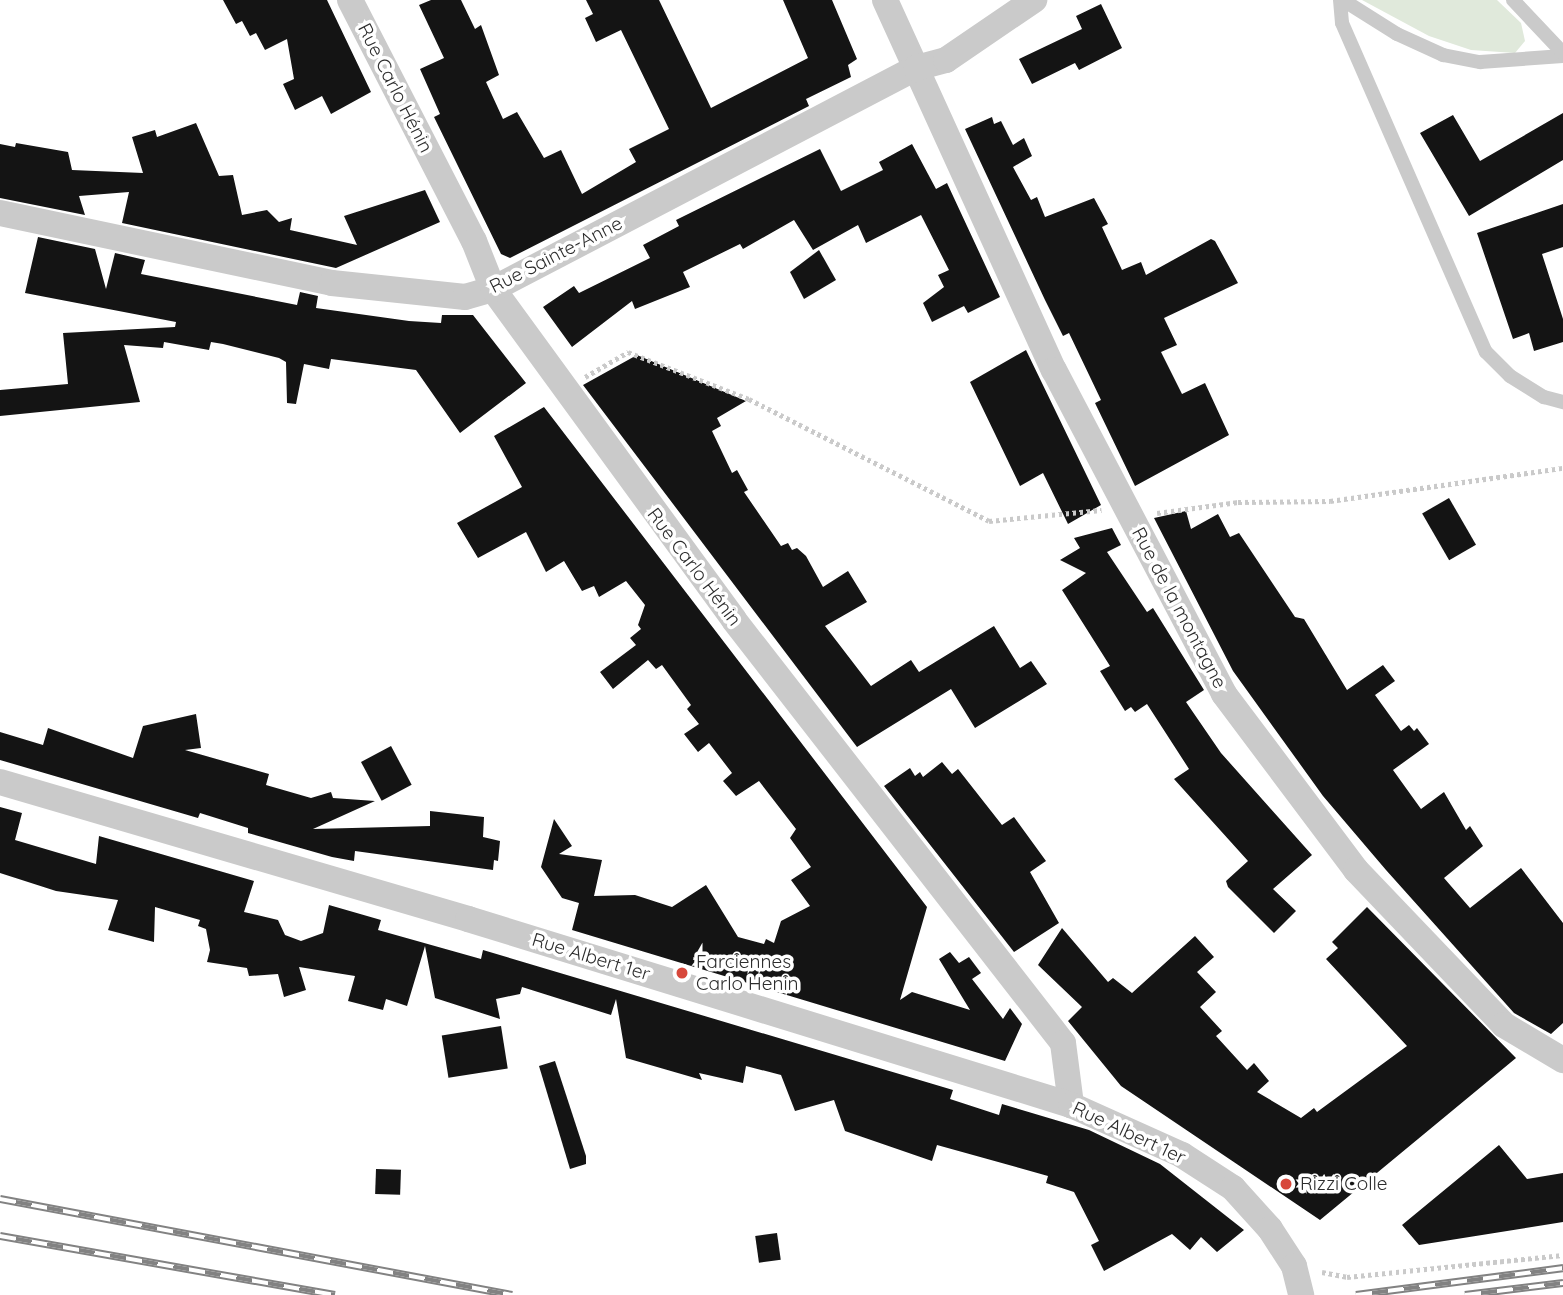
<!DOCTYPE html>
<meta charset="utf-8">
<style>
body{margin:0}
#map{position:relative;width:1563px;height:1295px;overflow:hidden;background:#fff;font-family:Quicksand,sans-serif}
div>[style]{position:absolute}
[style*='--x']{left:calc(var(--x)*1px);top:calc(var(--y)*1px);width:calc(var(--w)*1px);rotate:calc(var(--a)*1deg)}
.green>*{inset:0;background:#e0e9db}
.building>*{inset:0;background:#141414;transform-origin:0 0}
.path>*{height:4.5px;margin-top:-2.25px;transform-origin:0;background:repeating-linear-gradient(90deg,#cacaca 0 3.5px,transparent 0 7px)}
.service>*{height:14px;margin:-7px;padding:0 7px;transform-origin:7px;border-radius:7px;background:#cacaca}
.minor>*{height:26px;margin:-13px;padding:0 13px;transform-origin:13px;border-radius:13px;background:#cacaca}
.rail>*{height:8px;margin-top:-4px;transform-origin:0;background:repeating-linear-gradient(90deg,#fff 0 16px,#828282 0 32px);box-sizing:border-box;border-block:2px solid #828282}
.dots>*{width:19px;height:19px;translate:-50% -50%;box-sizing:border-box;border:4px solid #fff;border-radius:50%}
span{translate:-50% -50%;white-space:nowrap;text-align:center;line-height:1.15;-webkit-text-stroke:7px #fff;paint-order:stroke}
.street-label{font-size:19px;color:#2d2d2d}
.poi-label{font-size:19px;color:#2d2d2d}
.left{translate:0 -50%;text-align:left}
</style>
<div id="map">
<div class="green">
<div style="clip-path:polygon(1362px 0,1497px 0,1521px 23px,1525px 41px,1515px 53px,1471px 50px,1429px 36px)"></div>
</div>
<div class="building">
<div style="clip-path:polygon(223px 0,327px 0,371px 92px,331px 114px,322px 96px,295px 110px,283px 84px,294px 79px,287px 39px,265px 50px,256px 33px,250px 36px,242px 21px,236px 24px)"></div>
<div style="clip-path:polygon(431px 0,461px 0,475px 29px,481px 25px,499px 75px,486px 82px,503px 119px,517px 112px,544px 158px,561px 150px,582px 194px,636px 162px,629px 149px,669px 129px,621px 30px,596px 42px,585px 18px,593px 14px,586px 0,659px 0,711px 108px,808px 58px,783px 0,832px 0,857px 59px,848px 65px,851px 77px,806px 99px,809px 106px,510px 258px,501px 254px,434px 117px,440px 114px,420px 69px,444px 58px,419px 5px)"></div>
<div style="clip-path:polygon(1101px 4px,1122px 48px,1079px 70px,1075px 63px,1032px 84px,1019px 59px,1082px 29px,1076px 16px)"></div>
<div style="clip-path:polygon(1563px 113px,1563px 160px,1469px 216px,1420px 133px,1453px 115px,1480px 161px)"></div>
<div style="clip-path:polygon(992px 117px,994px 124px,1001px 121px,1013px 145px,1024px 138px,1032px 156px,1013px 167px,1031px 200px,1037px 197px,1045px 217px,1094px 198px,1108px 224px,1102px 227px,1122px 270px,1141px 262px,1146px 275px,1211px 239px,1215px 241px,1238px 283px,1164px 318px,1177px 345px,1161px 352px,1182px 394px,1205px 383px,1229px 435px,1135px 486px,1095px 403px,1101px 400px,1069px 333px,1063px 336px,1045px 300px,965px 129px)"></div>
<div style="clip-path:polygon(196px 123px,219px 176px,233px 175px,242px 215px,267px 210px,279px 222px,292px 218px,290px 230px,357px 245px,344px 216px,425px 190px,440px 222px,336px 268px,122px 223px,129px 192px,79px 196px,85px 215px,0 198px,0 144px,15px 147px,16px 143px,68px 152px,72px 170px,143px 173px,132px 137px,155px 130px,157px 137px)"></div>
<div style="clip-path:polygon(912px 144px,936px 189px,947px 183px,1000px 297px,968px 313px,964px 306px,932px 322px,923px 303px,944px 287px,938px 275px,949px 270px,921px 215px,866px 243px,858px 225px,813px 250px,794px 220px,743px 249px,740px 244px,683px 272px,690px 287px,635px 309px,632px 301px,572px 347px,543px 307px,574px 286px,579px 293px,650px 258px,643px 245px,679px 226px,676px 220px,820px 149px,841px 191px,883px 170px,879px 162px)"></div>
<div style="clip-path:polygon(1563px 204px,1563px 247px,1542px 254px,1563px 319px,1563px 342px,1534px 351px,1529px 333px,1513px 339px,1477px 233px)"></div>
<div style="clip-path:polygon(38px 237px,95px 249px,106px 289px,115px 253px,145px 260px,141px 274px,297px 305px,300px 292px,318px 296px,316px 308px,409px 321px,441px 323px,442px 315px,473px 315px,526px 383px,460px 433px,416px 370px,331px 359px,329px 369px,304px 364px,296px 404px,287px 403px,286px 362px,279px 358px,223px 344px,211px 342px,209px 350px,164px 342px,163px 348px,124px 345px,140px 402px,0 416px,0 390px,68px 384px,63px 333px,175px 327px,176px 322px,25px 293px)"></div>
<div style="clip-path:polygon(819px 250px,836px 280px,804px 299px,790px 272px)"></div>
<div style="clip-path:polygon(1026px 350px,1101px 505px,1068px 524px,1043px 473px,1020px 486px,970px 382px)"></div>
<div style="clip-path:polygon(637px 355px,746px 401px,717px 418px,721px 426px,712px 431px,732px 473px,737px 470px,748px 490px,744px 492px,781px 546px,788px 543px,792px 550px,797px 548px,806px 556px,823px 587px,848px 571px,867px 602px,825px 626px,871px 686px,911px 660px,919px 672px,994px 626px,1020px 668px,1031px 661px,1047px 684px,975px 728px,951px 689px,857px 747px,583px 385px)"></div>
<div style="clip-path:polygon(544px 407px,927px 907px,900px 1000px,912px 992px,970px 1010px,939px 959px,950px 952px,959px 963px,969px 957px,981px 973px,972px 979px,1003px 1019px,1010px 1008px,1022px 1024px,1005px 1061px,572px 930px,579px 903px,562px 898px,541px 867px,554px 819px,572px 846px,559px 854px,602px 860px,594px 896px,635px 895px,672px 907px,706px 885px,738px 937px,764px 944px,766px 939px,774px 943px,781px 921px,810px 906px,791px 880px,811px 867px,790px 838px,796px 829px,759px 781px,736px 796px,723px 781px,732px 773px,709px 743px,698px 752px,684px 734px,699px 724px,687px 709px,691px 705px,662px 665px,656px 669px,648px 660px,613px 689px,600px 672px,636px 645px,630px 638px,641px 629px,638px 625px,645px 605px,626px 581px,599px 597px,594px 586px,582px 591px,564px 561px,546px 572px,526px 532px,478px 558px,457px 523px,522px 487px,494px 436px)"></div>
<div style="left:1449px;top:498px;width:54px;height:31px;rotate:60deg"></div>
<div style="clip-path:polygon(1186px 511px,1191px 529px,1218px 514px,1230px 537px,1239px 533px,1295px 617px,1304px 619px,1347px 690px,1383px 665px,1395px 681px,1375px 695px,1401px 731px,1409px 725px,1414px 731px,1417px 728px,1429px 744px,1393px 770px,1421px 809px,1444px 792px,1466px 830px,1470px 826px,1483px 846px,1444px 878px,1470px 908px,1521px 868px,1563px 923px,1563px 1023px,1551px 1034px,1514px 1013px,1386px 870px,1323px 796px,1233px 671px,1154px 518px)"></div>
<div style="clip-path:polygon(1112px 528px,1121px 545px,1107px 552px,1147px 612px,1153px 608px,1204px 690px,1186px 702px,1221px 753px,1312px 855px,1273px 889px,1296px 911px,1274px 933px,1228px 887px,1226px 881px,1248px 861px,1174px 779px,1189px 769px,1147px 704px,1135px 712px,1131px 707px,1125px 711px,1100px 671px,1110px 666px,1062px 590px,1086px 573px,1060px 560px,1080px 548px,1074px 538px)"></div>
<div style="clip-path:polygon(196px 714px,201px 748px,185px 750px,269px 774px,266px 785px,311px 798px,331px 792px,333px 798px,375px 801px,313px 829px,430px 826px,430px 811px,484px 817px,483px 837px,500px 841px,498px 861px,494px 860px,493px 870px,355px 851px,354px 861px,332px 857px,248px 833px,248px 828px,200px 813px,198px 818px,0 760px,0 732px,43px 745px,48px 728px,133px 758px,143px 726px)"></div>
<div style="left:391px;top:746px;width:44px;height:34px;rotate:62deg"></div>
<div style="clip-path:polygon(942px 762px,952px 774px,958px 769px,1002px 825px,1014px 817px,1046px 861px,1030px 872px,1059px 923px,1014px 952px,884px 786px,910px 768px,915px 776px,920px 772px,923px 777px)"></div>
<div style="clip-path:polygon(0 807px,22px 813px,15px 840px,96px 864px,99px 836px,254px 881px,244px 912px,278px 920px,285px 935px,301px 941px,323px 933px,329px 905px,381px 920px,378px 930px,481px 959px,483px 950px,953px 1090px,950px 1099px,999px 1115px,1002px 1104px,1089px 1130px,1160px 1164px,1244px 1230px,1217px 1252px,1201px 1237px,1190px 1250px,1172px 1234px,1104px 1271px,1091px 1245px,1099px 1241px,1074px 1192px,1046px 1183px,1048px 1176px,937px 1145px,932px 1161px,845px 1131px,834px 1100px,795px 1111px,781px 1075px,746px 1066px,743px 1083px,699px 1073px,702px 1080px,626px 1058px,616px 999px,611px 1015px,522px 987px,520px 994px,496px 999px,500px 1019px,435px 998px,425px 946px,407px 1006px,386px 999px,383px 1010px,348px 1001px,355px 976px,299px 967px,306px 990px,284px 997px,278px 974px,249px 976px,247px 968px,207px 962px,210px 950px,206px 929px,198px 926px,200px 920px,155px 907px,154px 942px,108px 930px,118px 900px,56px 891px,0 873px)"></div>
<div style="clip-path:polygon(1367px 907px,1516px 1058px,1320px 1220px,1121px 1086px,1068px 1021px,1082px 1007px,1038px 965px,1062px 928px,1108px 982px,1113px 978px,1132px 993px,1195px 936px,1214px 957px,1197px 972px,1216px 992px,1200px 1007px,1222px 1031px,1216px 1036px,1247px 1070px,1254px 1063px,1269px 1081px,1257px 1092px,1301px 1118px,1314px 1108px,1317px 1112px,1407px 1046px,1326px 959px,1338px 948px,1332px 942px)"></div>
<div style="left:501px;top:1026px;width:43px;height:60px;rotate:81deg"></div>
<div style="clip-path:polygon(555px 1061px,586px 1156px,586px 1164px,570px 1169px,539px 1066px)"></div>
<div style="clip-path:polygon(1499px 1145px,1527px 1179px,1563px 1173px,1563px 1222px,1419px 1245px,1402px 1225px)"></div>
<div style="left:376px;top:1169px;width:25px;height:25px;rotate:2deg"></div>
<div style="left:777px;top:1233px;width:27px;height:22px;rotate:82deg"></div>
</div>
<div class="path">
<div style="--x:585;--y:377;--w:50;--a:-30.2"></div>
<div style="--x:628;--y:352;--w:130;--a:21.2"></div>
<div style="--x:749;--y:399;--w:269;--a:26.9"></div>
<div style="--x:989;--y:521;--w:113;--a:-5.6"></div>
<div style="--x:1157;--y:513;--w:82;--a:-7.7"></div>
<div style="--x:1238;--y:502;--w:92;--a:-0.6"></div>
<div style="--x:1330;--y:501;--w:235;--a:-8.1"></div>
<div style="--x:1322;--y:1272;--w:25;--a:11"></div>
<div style="--x:1347;--y:1277;--w:217;--a:-5.8"></div>
</div>
<div class="service">
<div style="--x:1340;--y:0;--w:23;--a:85"></div>
<div style="--x:1342;--y:23;--w:359;--a:66.4"></div>
<div style="--x:1486;--y:352;--w:34;--a:45"></div>
<div style="--x:1510;--y:376;--w:40;--a:32"></div>
<div style="--x:1544;--y:397;--w:20;--a:15"></div>
<div style="--x:1343;--y:0;--w:64;--a:32.2"></div>
<div style="--x:1397;--y:34;--w:51;--a:24.5"></div>
<div style="--x:1443;--y:55;--w:38;--a:11"></div>
<div style="--x:1480;--y:62;--w:83;--a:-4.1"></div>
<div style="--x:1513;--y:0;--w:73;--a:46.7"></div>
</div>
<div class="minor">
<div style="--x:350;--y:0;--w:271;--a:62.8"></div>
<div style="--x:474;--y:241;--w:52;--a:68.4"></div>
<div style="--x:493;--y:289;--w:409;--a:53.9"></div>
<div style="--x:734;--y:620;--w:536;--a:52.13"></div>
<div style="--x:1063;--y:1043;--w:63;--a:82.6"></div>
<div style="--x:885;--y:0;--w:407;--a:65.5"></div>
<div style="--x:1054;--y:370;--w:366;--a:62.3"></div>
<div style="--x:1224;--y:694;--w:220;--a:53.1"></div>
<div style="--x:1356;--y:870;--w:214;--a:46.3"></div>
<div style="--x:1504;--y:1025;--w:69;--a:30.7"></div>
<div style="--x:0;--y:213;--w:339;--a:11.9"></div>
<div style="--x:332;--y:283;--w:134;--a:6"></div>
<div style="--x:465;--y:297;--w:29;--a:-16"></div>
<div style="--x:493;--y:289;--w:477;--a:-27.6"></div>
<div style="--x:916;--y:68;--w:31;--a:-15"></div>
<div style="--x:946;--y:60;--w:107;--a:-34.3"></div>
<div style="--x:0;--y:782;--w:488;--a:16.3"></div>
<div style="--x:468;--y:919;--w:631;--a:17.14"></div>
<div style="--x:1071;--y:1105;--w:122;--a:24.2"></div>
<div style="--x:1182;--y:1155;--w:61;--a:32.9"></div>
<div style="--x:1233;--y:1188;--w:55;--a:47.9"></div>
<div style="--x:1270;--y:1229;--w:44;--a:57"></div>
<div style="--x:1294;--y:1266;--w:30;--a:76"></div>
</div>
<div class="rail">
<div style="--x:0;--y:1199;--w:521;--a:10.62"></div>
<div style="--x:0;--y:1236;--w:340;--a:10"></div>
<div style="--x:1356;--y:1295;--w:209;--a:-7.4"></div>
<div style="--x:1465;--y:1295;--w:99;--a:-7"></div>
</div>
<div class="dots">
<div style="left:682px;top:973px;background:#d7483b"></div>
<div style="left:1286px;top:1184px;background:#d7483b"></div>
</div>
<div class="street-label">
<span style="left:395px;top:88px;rotate:63deg">Rue Carlo Hénin</span>
<span style="left:556px;top:255px;rotate:-27deg">Rue Sainte-Anne</span>
<span style="left:694px;top:567px;rotate:53deg">Rue Carlo Hénin</span>
<span style="left:1179px;top:608px;rotate:62deg">Rue de la montagne</span>
<span style="left:591px;top:957px;rotate:17deg">Rue Albert 1er</span>
<span style="left:1129px;top:1133px;rotate:25deg">Rue Albert 1er</span>
</div>
<div class="poi-label">
<span class="left" style="left:696px;top:973px">Farciennes<br>Carlo Henin</span>
<span class="left" style="left:1300px;top:1184px">Rizzi Colle</span>
</div>
</div>
